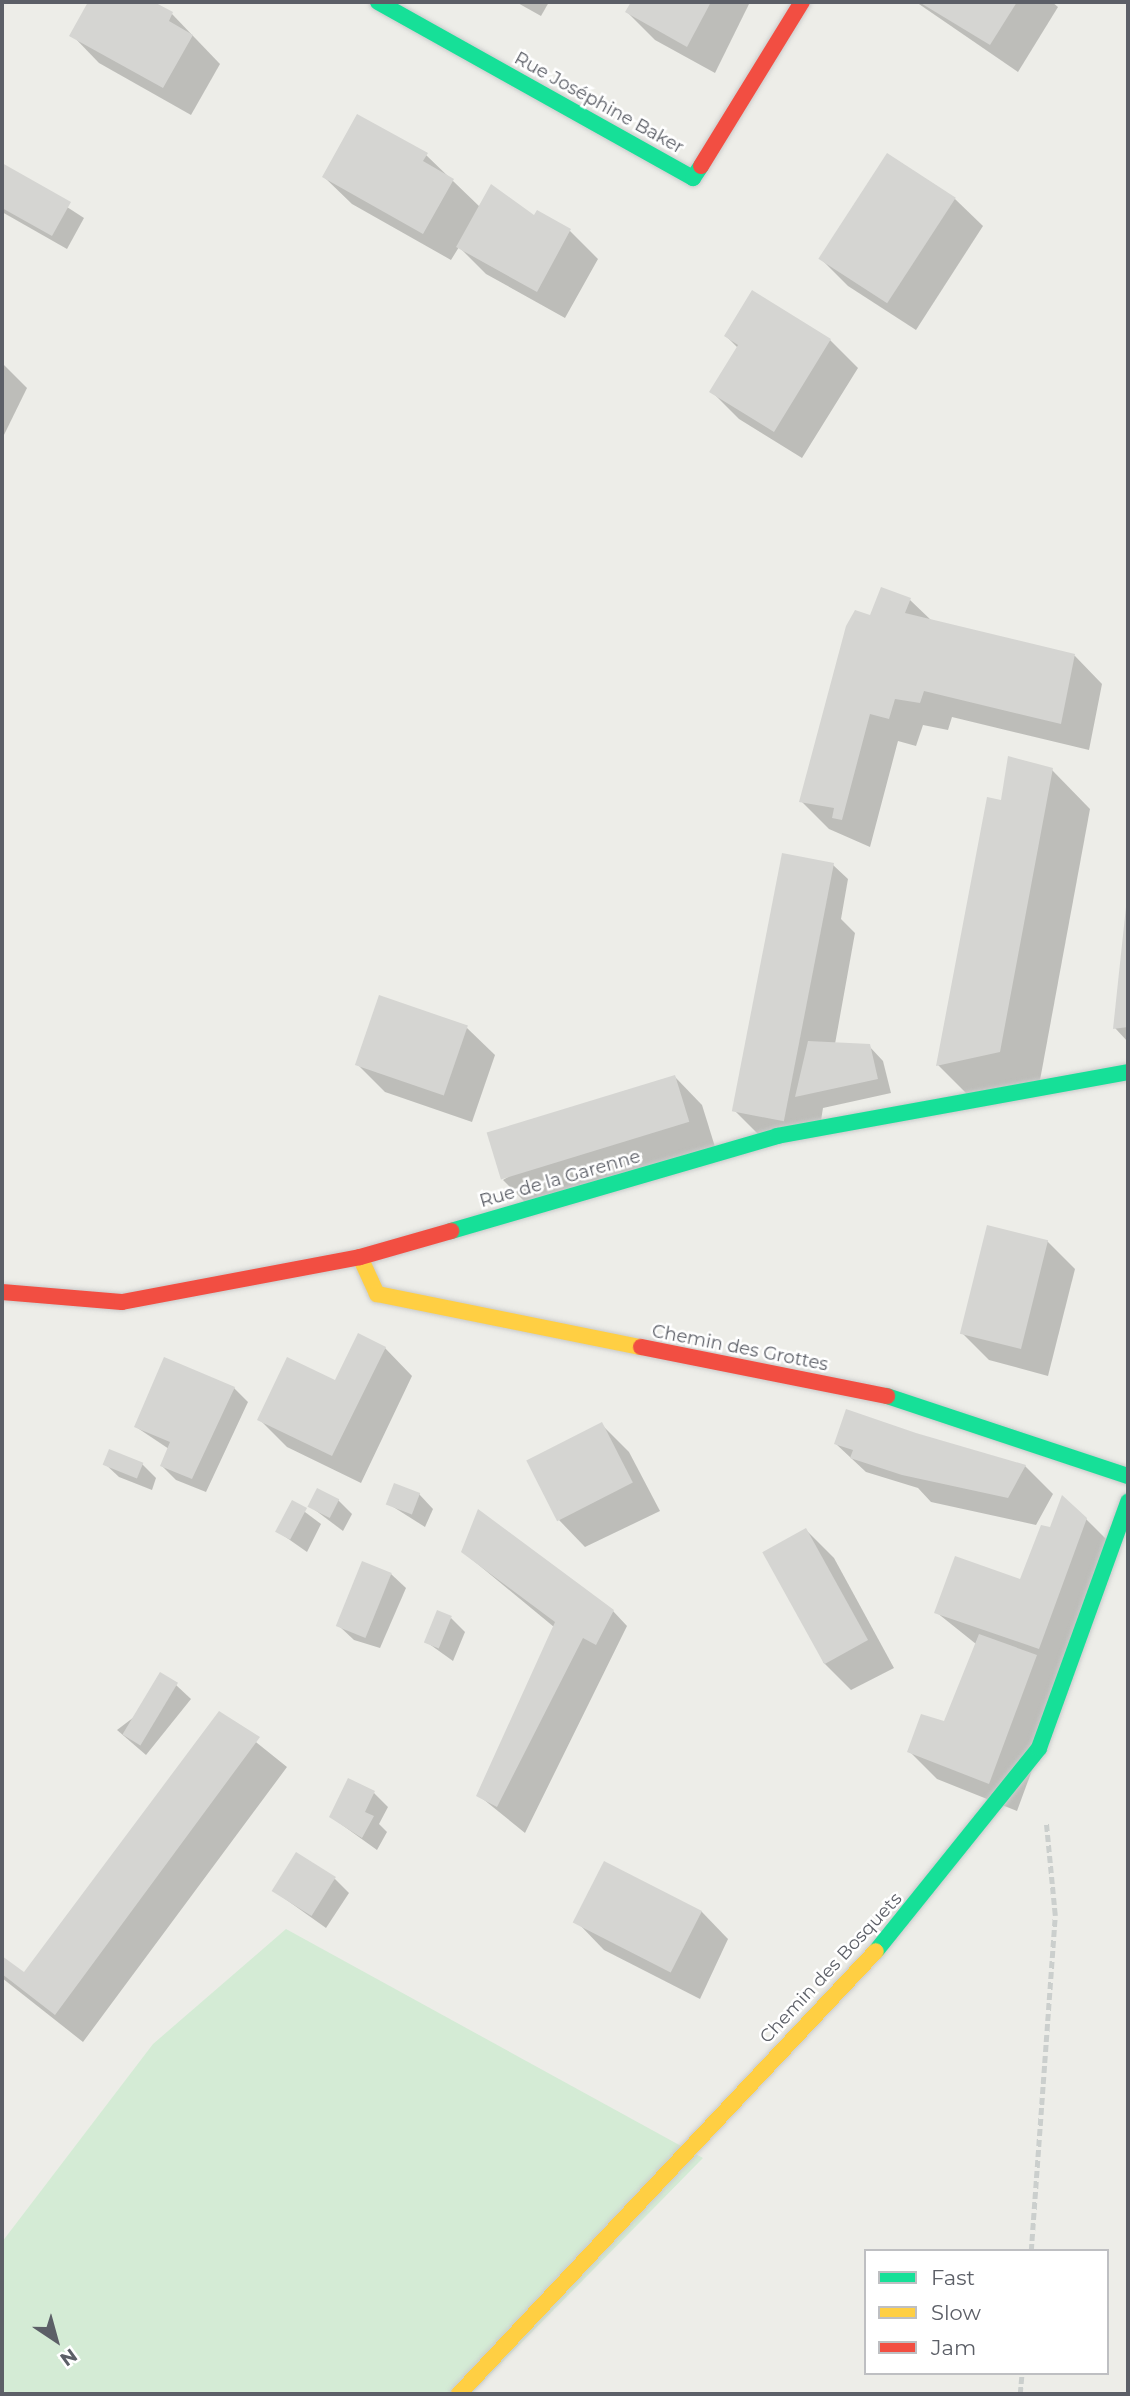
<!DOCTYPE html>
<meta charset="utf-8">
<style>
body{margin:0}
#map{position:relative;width:1130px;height:2396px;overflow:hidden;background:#edede8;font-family:Montserrat,sans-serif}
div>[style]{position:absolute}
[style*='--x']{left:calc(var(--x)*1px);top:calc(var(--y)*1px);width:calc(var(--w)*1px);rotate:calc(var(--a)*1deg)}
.green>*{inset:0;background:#d4ebd5}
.shadow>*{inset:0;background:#0003}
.building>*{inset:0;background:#d5d5d2;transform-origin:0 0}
.path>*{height:4.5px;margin-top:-2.25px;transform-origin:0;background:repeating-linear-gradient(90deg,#cbcfcd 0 7px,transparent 0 10.5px)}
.roads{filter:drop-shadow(0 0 2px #c9caca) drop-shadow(0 0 2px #c9caca)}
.fast>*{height:16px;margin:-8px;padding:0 8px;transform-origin:8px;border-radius:8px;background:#16e098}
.slow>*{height:16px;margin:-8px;padding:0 8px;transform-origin:8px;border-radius:8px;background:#ffcf43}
.jam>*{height:16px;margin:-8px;padding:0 8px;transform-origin:8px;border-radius:8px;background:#f24e42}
span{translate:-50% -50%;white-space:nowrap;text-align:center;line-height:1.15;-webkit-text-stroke:5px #fff;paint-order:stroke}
.street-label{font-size:18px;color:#5c5f67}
.frame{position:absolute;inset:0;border:4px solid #5c5f67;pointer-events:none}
.legend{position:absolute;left:864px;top:2249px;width:245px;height:126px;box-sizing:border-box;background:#fff;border:2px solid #bebfc2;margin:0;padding:9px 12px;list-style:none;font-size:21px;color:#5c5f67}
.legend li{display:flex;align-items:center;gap:14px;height:35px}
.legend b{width:35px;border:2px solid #bebfc2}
.north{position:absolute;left:21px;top:2305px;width:70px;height:70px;-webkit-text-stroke:5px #fff;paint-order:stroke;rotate:144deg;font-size:19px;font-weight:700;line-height:28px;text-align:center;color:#5c5f67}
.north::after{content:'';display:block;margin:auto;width:24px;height:32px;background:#5c5f67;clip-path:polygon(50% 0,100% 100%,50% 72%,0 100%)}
</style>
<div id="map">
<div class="green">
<div style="clip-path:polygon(286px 1929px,703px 2158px,471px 2394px,2px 2394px,2px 2242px,153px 2044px)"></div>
</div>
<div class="shadow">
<div style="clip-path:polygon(90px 2px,151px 2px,172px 14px,220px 64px,191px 115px,99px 63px,72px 35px)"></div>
<div style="clip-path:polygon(516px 2px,549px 2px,541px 16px)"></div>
<div style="clip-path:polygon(633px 2px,750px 2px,715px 73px,655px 40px,627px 12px)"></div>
<div style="clip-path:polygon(916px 2px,1052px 2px,1058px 7px,1018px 72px)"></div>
<div style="clip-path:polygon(426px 155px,480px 207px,570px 231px,598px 259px,565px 318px,486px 274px,459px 247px,451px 260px,352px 204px,324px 177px)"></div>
<div style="clip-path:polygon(887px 155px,955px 199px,983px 226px,916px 330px,848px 286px,821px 259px)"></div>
<div style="clip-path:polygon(2px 165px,84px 218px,67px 249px,2px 212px)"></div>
<div style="clip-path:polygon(726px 336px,830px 340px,858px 368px,802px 458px,739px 419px,711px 391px,738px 348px)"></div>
<div style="clip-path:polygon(2px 363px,27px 388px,2px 439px)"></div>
<div style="clip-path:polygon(910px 600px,932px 621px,1075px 656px,1102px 684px,1089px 750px,952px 717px,948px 730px,923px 725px,916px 746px,898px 741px,870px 847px,829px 829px,801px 801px,871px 617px)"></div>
<div style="clip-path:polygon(1052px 770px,1090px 809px,1038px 1091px,977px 1104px,938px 1065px,1002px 802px)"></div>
<div style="clip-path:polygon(833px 865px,848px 879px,841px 919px,855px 933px,835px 1044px,869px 1046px,883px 1061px,891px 1093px,823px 1108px,820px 1127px,763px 1139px,735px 1111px)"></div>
<div style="clip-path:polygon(1128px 907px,1128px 1042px,1115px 1028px)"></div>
<div style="clip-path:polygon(467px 1028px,495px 1055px,472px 1122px,385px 1092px,357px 1064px)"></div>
<div style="clip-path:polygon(675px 1077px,702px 1105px,716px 1150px,531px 1208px,503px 1180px)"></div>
<div style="clip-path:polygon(1047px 1241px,1075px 1269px,1048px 1376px,989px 1360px,961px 1332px)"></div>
<div style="clip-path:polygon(385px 1348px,412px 1376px,361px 1483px,287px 1447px,259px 1419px,336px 1382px)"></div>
<div style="clip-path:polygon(234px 1388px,248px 1402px,206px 1492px,176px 1480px,162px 1466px,169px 1449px,136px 1427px)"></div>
<div style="clip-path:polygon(601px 1424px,629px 1452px,660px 1511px,585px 1547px,558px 1519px)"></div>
<div style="clip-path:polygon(916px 1434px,1025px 1466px,1053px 1494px,1036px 1525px,931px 1502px,918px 1488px,866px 1472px,836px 1444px)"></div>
<div style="clip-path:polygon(104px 1463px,142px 1464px,156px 1478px,152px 1490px,119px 1477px)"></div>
<div style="clip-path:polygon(419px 1494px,433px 1509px,425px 1527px,387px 1503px)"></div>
<div style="clip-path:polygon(338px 1500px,352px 1514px,343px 1531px,311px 1507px)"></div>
<div style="clip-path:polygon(293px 1503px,321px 1524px,307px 1552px,277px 1531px)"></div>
<div style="clip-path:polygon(1086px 1519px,1114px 1547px,1017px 1811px,937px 1779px,909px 1751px,945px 1724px,976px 1644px,936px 1612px,1021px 1581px,1051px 1529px)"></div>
<div style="clip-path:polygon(806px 1530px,834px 1558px,894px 1668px,851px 1690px,823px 1662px)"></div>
<div style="clip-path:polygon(463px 1552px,613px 1611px,627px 1626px,525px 1833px,478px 1795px,554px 1627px)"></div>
<div style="clip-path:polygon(391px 1574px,406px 1588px,380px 1648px,354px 1640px,339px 1626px)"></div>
<div style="clip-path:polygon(451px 1618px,465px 1632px,453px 1661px,425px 1641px)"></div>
<div style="clip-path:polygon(176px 1685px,191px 1699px,146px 1755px,117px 1730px)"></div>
<div style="clip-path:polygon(220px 1713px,287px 1767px,83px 2042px,2px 1978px,2px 1958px,25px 1975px)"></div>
<div style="clip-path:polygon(374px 1793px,388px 1807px,379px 1824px,387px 1832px,377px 1850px,331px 1817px)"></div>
<div style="clip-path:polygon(335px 1879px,349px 1893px,326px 1928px,274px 1891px)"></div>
<div style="clip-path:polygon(701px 1911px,728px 1939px,700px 1999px,604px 1950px,577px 1922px)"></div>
</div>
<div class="building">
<div style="clip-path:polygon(88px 2px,154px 2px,173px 12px,169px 21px,193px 35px,163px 88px,69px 36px)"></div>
<div style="clip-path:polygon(631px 2px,711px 2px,687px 47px,625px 12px)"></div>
<div style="clip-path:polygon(919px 2px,1017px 2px,990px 45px)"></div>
<div style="clip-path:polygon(357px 114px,428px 153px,423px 161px,454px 179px,423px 234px,322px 177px)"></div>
<div style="left:887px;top:153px;width:82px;height:126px;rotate:33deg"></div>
<div style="clip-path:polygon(2px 163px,71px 202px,52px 236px,2px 208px)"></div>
<div style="clip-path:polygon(491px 184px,534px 215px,537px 210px,571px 229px,537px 292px,456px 247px)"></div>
<div style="clip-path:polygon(752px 290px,831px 339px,774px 432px,709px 392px,738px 345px,724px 336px)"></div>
<div style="clip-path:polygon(881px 587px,911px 598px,905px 613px,1075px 654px,1061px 724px,924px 691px,920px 703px,895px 699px,889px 719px,870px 714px,842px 820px,832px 818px,834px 808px,799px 802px,846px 626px,855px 610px,870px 615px)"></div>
<div style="clip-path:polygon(1008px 756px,1053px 768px,1000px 1052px,936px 1066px,987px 797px,1001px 800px)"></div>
<div style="left:782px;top:853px;width:53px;height:263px;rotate:11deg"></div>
<div style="clip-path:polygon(1126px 907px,1128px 1027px,1113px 1029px)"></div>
<div style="left:379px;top:995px;width:94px;height:74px;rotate:19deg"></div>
<div style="clip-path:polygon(808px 1041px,870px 1044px,878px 1079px,795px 1097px)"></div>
<div style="left:675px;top:1075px;width:49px;height:197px;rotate:73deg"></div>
<div style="left:987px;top:1225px;width:63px;height:112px;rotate:14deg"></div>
<div style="clip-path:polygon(358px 1333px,386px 1347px,332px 1456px,257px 1420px,287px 1357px,335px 1380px)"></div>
<div style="clip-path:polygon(164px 1357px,235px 1387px,192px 1479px,160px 1466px,170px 1442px,134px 1427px)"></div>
<div style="clip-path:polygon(846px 1409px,916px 1433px,1026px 1465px,1008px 1498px,902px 1475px,850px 1458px,853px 1450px,834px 1444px)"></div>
<div style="left:602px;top:1422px;width:68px;height:85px;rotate:63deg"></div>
<div style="left:109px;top:1449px;width:37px;height:17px;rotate:22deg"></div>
<div style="left:394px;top:1483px;width:28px;height:23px;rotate:21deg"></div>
<div style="left:317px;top:1488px;width:25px;height:21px;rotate:27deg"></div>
<div style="clip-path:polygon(1062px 1495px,1087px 1518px,1039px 1649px,934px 1613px,955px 1556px,1020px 1579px,1041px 1525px,1050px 1527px)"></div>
<div style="left:292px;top:1500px;width:17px;height:36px;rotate:28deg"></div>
<div style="clip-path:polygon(478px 1509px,614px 1610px,596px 1645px,583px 1638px,497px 1807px,476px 1796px,555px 1622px,461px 1552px)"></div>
<div style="left:806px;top:1528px;width:128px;height:50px;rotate:61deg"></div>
<div style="left:362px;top:1561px;width:32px;height:70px;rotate:22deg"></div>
<div style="left:437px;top:1610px;width:16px;height:35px;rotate:22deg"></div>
<div style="clip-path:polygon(979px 1634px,1037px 1655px,989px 1784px,907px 1752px,921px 1714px,944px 1721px)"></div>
<div style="left:160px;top:1672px;width:21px;height:73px;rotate:31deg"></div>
<div style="clip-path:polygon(219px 1711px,260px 1737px,55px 2015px,2px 1974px,2px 1956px,24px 1972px)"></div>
<div style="clip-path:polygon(348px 1778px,375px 1791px,365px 1812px,374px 1816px,362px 1838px,329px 1817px)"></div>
<div style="left:296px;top:1852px;width:47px;height:46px;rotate:32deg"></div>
<div style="left:604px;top:1861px;width:110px;height:69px;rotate:27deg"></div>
</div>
<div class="path">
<div style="--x:1031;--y:2251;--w:337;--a:-85.9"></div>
<div style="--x:1055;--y:1915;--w:93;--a:-95.5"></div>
<div style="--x:1020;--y:2394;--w:21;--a:-85"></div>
</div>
<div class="roads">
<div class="fast">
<div style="--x:378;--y:2;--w:361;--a:29.2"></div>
<div style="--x:693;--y:178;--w:14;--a:-56"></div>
<div style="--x:451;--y:1231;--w:340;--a:-16.2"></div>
<div style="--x:777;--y:1136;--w:357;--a:-10.3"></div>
<div style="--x:887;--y:1396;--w:254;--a:18.4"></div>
<div style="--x:876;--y:1951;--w:260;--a:-51.2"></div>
<div style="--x:1039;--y:1748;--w:262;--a:-70.1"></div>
</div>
<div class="slow">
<div style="--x:360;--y:1257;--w:41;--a:65.3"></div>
<div style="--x:377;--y:1294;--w:269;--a:11.4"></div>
<div style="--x:459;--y:2394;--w:608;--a:-46.73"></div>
</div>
<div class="jam">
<div style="--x:701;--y:166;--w:193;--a:-58.4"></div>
<div style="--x:2;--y:1292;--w:120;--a:4.8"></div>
<div style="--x:122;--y:1302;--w:242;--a:-10.7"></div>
<div style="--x:360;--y:1257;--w:95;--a:-15.9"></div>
<div style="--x:641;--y:1347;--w:251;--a:11.3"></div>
</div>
</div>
<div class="street-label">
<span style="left:599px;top:103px;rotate:29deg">Rue Joséphine Baker</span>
<span style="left:560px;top:1179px;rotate:-16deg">Rue de la Garenne</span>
<span style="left:740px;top:1348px;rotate:11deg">Chemin des Grottes</span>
<span style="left:831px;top:1968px;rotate:-47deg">Chemin des Bosquets</span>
</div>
<div class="frame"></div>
<ul class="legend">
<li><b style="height:9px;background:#16e098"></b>Fast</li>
<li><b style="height:9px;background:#ffcf43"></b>Slow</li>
<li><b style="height:9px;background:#f24e42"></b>Jam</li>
</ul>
<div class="north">N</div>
</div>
